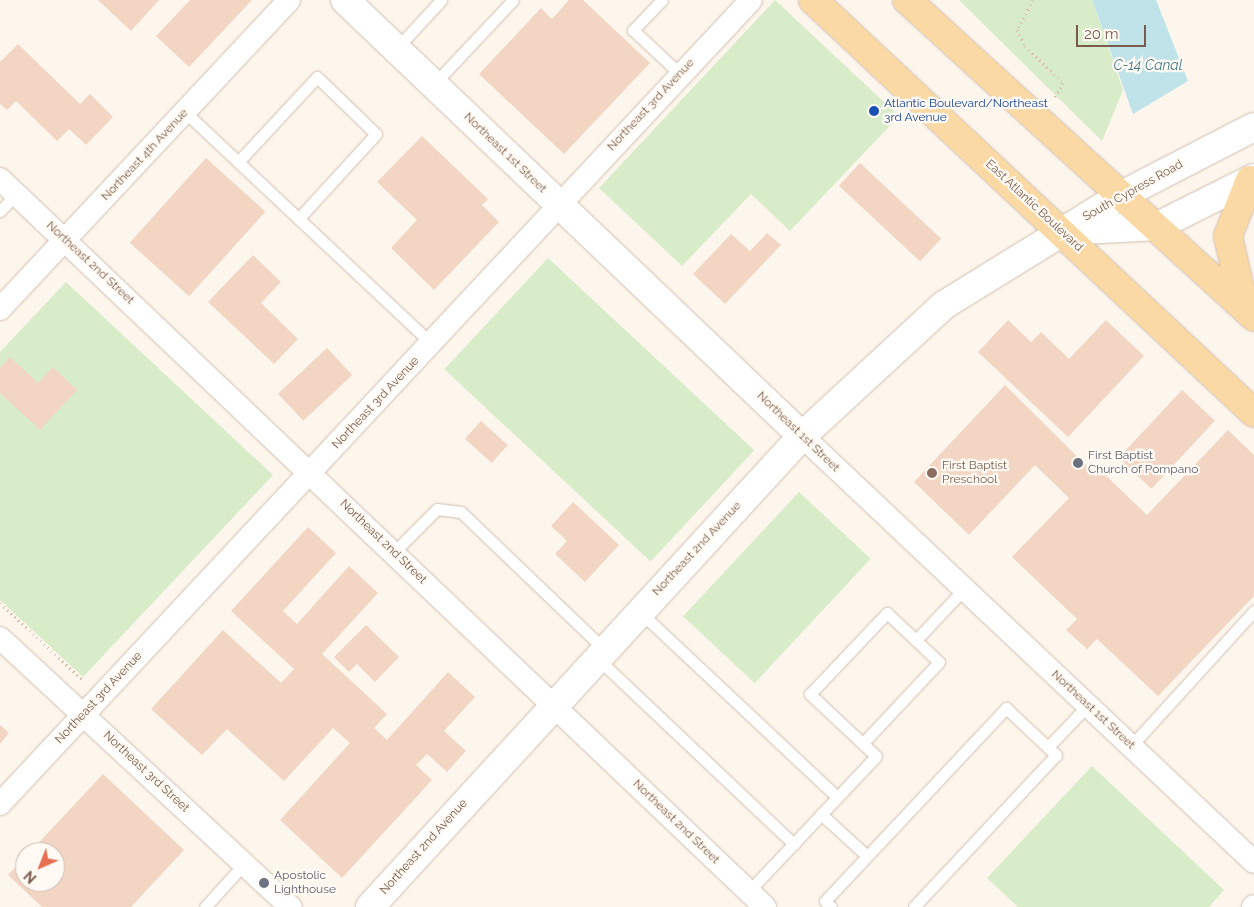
<!DOCTYPE html>
<style>
body{margin:0}
#map{position:relative;width:1254px;height:907px;overflow:hidden;background:#fdf6ec;font-family:Raleway,sans-serif}
div>[style]{position:absolute}
[style*='--x']{left:calc(var(--x)*1px);top:calc(var(--y)*1px);width:calc(var(--w)*1px);rotate:calc(var(--a)*1deg)}
.green>*{inset:0;background:#d8ecc9;transform-origin:0 0}
.water>*{inset:0;background:#bfe3e8}
.building>*{inset:0;background:#f3d5c3;transform-origin:0 0}
.path>*{height:3px;margin-top:-1.5px;transform-origin:0;background:repeating-linear-gradient(90deg,#d9b8a5 0 1px,transparent 0 5px)}
.roads{filter:drop-shadow(0 0 1px #d1beb0) drop-shadow(0 0 1px #d1beb0)}
.lane>*{height:11px;margin:-5.5px;padding:0 5.5px;transform-origin:5.5px;border-radius:5.5px;background:#fff}
.street>*{height:22px;margin:-11px;padding:0 11px;transform-origin:11px;border-radius:11px;background:#fff}
.secondary>*{height:28px;margin:-14px;padding:0 14px;transform-origin:14px;border-radius:14px;background:#fff}
.primary>*{height:28px;margin:-14px;padding:0 14px;transform-origin:14px;border-radius:14px;background:#fbd9a5}
.dots>*{width:14px;height:14px;translate:-50% -50%;box-sizing:border-box;border:2px solid #fffaf3;border-radius:50%}
span{translate:-50% -50%;white-space:nowrap;text-align:center;line-height:1.15;-webkit-text-stroke:4.5px #fffaf3;paint-order:stroke}
.transit-label{font-size:12px;color:#164399}
.left{translate:0 -50%;text-align:left}
.street-label{font-size:12px;color:#7a5c4d}
.worship-label{font-size:12px;color:#5b616d}
.education-label{font-size:12px;color:#785e54}
.water-label{font-size:14px;color:#437c86;font-style:italic}
.north{position:absolute;left:15px;top:842px;width:50px;height:50px;box-sizing:border-box;background:#fffaf3;border:1px solid #cabbb1;border-radius:50%;rotate:224deg;font-size:14px;font-weight:700;line-height:20px;text-align:center;color:#7a5c4d}
.north::after{content:'';display:block;margin:auto;width:18px;height:22px;background:#e76f51;clip-path:polygon(50% 0,100% 100%,50% 72%,0 100%)}
.scale{position:absolute;left:1076px;top:25px;width:70px;height:22px;box-sizing:border-box;border:2px solid #7a5c4d;border-top:0;padding-left:6px;font-size:15px;line-height:18px;white-space:nowrap;color:#7a5c4d;-webkit-text-stroke:4px #fffaf3;paint-order:stroke}
</style>
<div id="map">
<div class="green">
<div style="clip-path:polygon(775px 0,899px 116px,790px 231px,751px 194px,682px 266px,599px 188px)"></div>
<div style="clip-path:polygon(959px 0,1092px 0,1123px 90px,1102px 141px)"></div>
<div style="left:548px;top:258px;width:282px;height:152px;rotate:43deg"></div>
<div style="clip-path:polygon(66px 282px,273px 475px,83px 677px,0 600px,0 352px)"></div>
<div style="left:799px;top:492px;width:98px;height:170px;rotate:43deg"></div>
<div style="clip-path:polygon(1092px 766px,1224px 890px,1209px 907px,1018px 907px,987px 878px)"></div>
</div>
<div class="water">
<div style="clip-path:polygon(1092px 0,1156px 0,1188px 81px,1133px 114px)"></div>
</div>
<div class="building">
<div style="clip-path:polygon(98px 0,159px 0,131px 31px)"></div>
<div style="clip-path:polygon(190px 0,252px 0,189px 67px,156px 36px)"></div>
<div style="clip-path:polygon(569px 0,583px 0,650px 63px,564px 154px,479px 74px,541px 8px,552px 19px)"></div>
<div style="clip-path:polygon(18px 44px,80px 104px,90px 94px,113px 117px,86px 145px,69px 129px,57px 141px,16px 101px,7px 110px,0 104px,0 62px)"></div>
<div style="clip-path:polygon(422px 136px,488px 199px,482px 205px,499px 222px,434px 290px,391px 248px,417px 220px,377px 182px)"></div>
<div style="left:206px;top:158px;width:80px;height:114px;rotate:42deg"></div>
<div style="left:860px;top:163px;width:111px;height:31px;rotate:43deg"></div>
<div style="clip-path:polygon(767px 233px,781px 245px,725px 304px,693px 274px,731px 234px,750px 251px)"></div>
<div style="clip-path:polygon(253px 255px,281px 282px,261px 303px,298px 339px,274px 364px,208px 302px)"></div>
<div style="clip-path:polygon(1008px 320px,1031px 342px,1041px 332px,1069px 359px,1106px 320px,1144px 356px,1068px 437px,978px 352px)"></div>
<div style="left:327px;top:348px;width:37px;height:67px;rotate:47deg"></div>
<div style="clip-path:polygon(10px 357px,38px 383px,53px 367px,77px 390px,40px 430px,0 393px,0 368px)"></div>
<div style="clip-path:polygon(1005px 385px,1093px 472px,1097px 467px,1147px 515px,1228px 430px,1254px 455px,1254px 596px,1158px 696px,1097px 639px,1087px 649px,1066px 630px,1077px 619px,1012px 557px,1069px 498px,1035px 465px,969px 535px,914px 482px)"></div>
<div style="left:1182px;top:390px;width:45px;height:93px;rotate:43deg"></div>
<div style="left:481px;top:421px;width:36px;height:24px;rotate:42deg"></div>
<div style="clip-path:polygon(573px 502px,619px 545px,585px 582px,555px 554px,567px 541px,551px 526px)"></div>
<div style="clip-path:polygon(308px 527px,336px 553px,283px 611px,297px 624px,349px 566px,378px 593px,322px 654px,387px 714px,374px 728px,387px 740px,448px 672px,475px 697px,444px 731px,466px 751px,447px 772px,427px 754px,416px 765px,432px 780px,342px 878px,280px 820px,350px 743px,333px 728px,284px 781px,227px 729px,202px 755px,151px 709px,223px 630px,281px 683px,294px 669px,231px 611px)"></div>
<div style="clip-path:polygon(366px 625px,399px 657px,375px 682px,357px 664px,349px 672px,334px 657px)"></div>
<div style="clip-path:polygon(0 725px,9px 733px,0 744px)"></div>
<div style="clip-path:polygon(103px 774px,184px 850px,131px 907px,42px 907px,8px 875px,25px 857px,25px 882px,55px 882px,55px 852px,30px 852px)"></div>
</div>
<div class="path">
<div style="--x:1033;--y:0;--w:34;--a:118"></div>
<div style="--x:1017;--y:30;--w:18;--a:63"></div>
<div style="--x:1025;--y:46;--w:53;--a:44.2"></div>
<div style="--x:1063;--y:83;--w:16;--a:120"></div>
<div style="--x:0;--y:603;--w:115;--a:42.9"></div>
</div>
<div class="roads">
<div class="lane">
<div style="--x:662;--y:0;--w:42;--a:134"></div>
<div style="--x:633;--y:30;--w:64;--a:43.1"></div>
<div style="--x:396;--y:49;--w:67;--a:-47.4"></div>
<div style="--x:434;--y:84;--w:115;--a:-46.8"></div>
<div style="--x:185;--y:112;--w:337;--a:43.2"></div>
<div style="--x:238;--y:162;--w:116;--a:-47.1"></div>
<div style="--x:317;--y:77;--w:82;--a:44"></div>
<div style="--x:376;--y:134;--w:115;--a:132.5"></div>
<div style="--x:0;--y:211;--w:23;--a:-47"></div>
<div style="--x:393;--y:553;--w:62;--a:-45"></div>
<div style="--x:437;--y:509;--w:24;--a:7"></div>
<div style="--x:461;--y:512;--w:198;--a:43.8"></div>
<div style="--x:640;--y:612;--w:270;--a:43.2"></div>
<div style="--x:916;--y:640;--w:70;--a:-46.7"></div>
<div style="--x:597;--y:658;--w:271;--a:43.4"></div>
<div style="--x:1131;--y:746;--w:183;--a:-47.7"></div>
<div style="--x:1048;--y:747;--w:58;--a:-46.4"></div>
<div style="--x:821;--y:814;--w:62;--a:42.4"></div>
<div style="--x:749;--y:891;--w:185;--a:-46.7"></div>
<div style="--x:876;--y:756;--w:91;--a:-136.8"></div>
<div style="--x:810;--y:694;--w:112;--a:-46.5"></div>
<div style="--x:887;--y:613;--w:71;--a:43.3"></div>
<div style="--x:939;--y:662;--w:111;--a:133.2"></div>
<div style="--x:205;--y:907;--w:58;--a:-47.8"></div>
<div style="--x:831;--y:907;--w:8;--a:-135"></div>
<div style="--x:825;--y:901;--w:265;--a:-46.8"></div>
<div style="--x:1006;--y:708;--w:69;--a:43.2"></div>
<div style="--x:1056;--y:755;--w:208;--a:133.1"></div>
</div>
<div class="street">
<div style="--x:0;--y:179;--w:1056;--a:43.58"></div>
<div style="--x:0;--y:309;--w:423;--a:-46.9"></div>
<div style="--x:802;--y:436;--w:621;--a:43.3"></div>
<div style="--x:0;--y:638;--w:396;--a:42.8"></div>
<div style="--x:0;--y:804;--w:1100;--a:-46.95"></div>
<div style="--x:1253;--y:907;--w:1;--a:-45"></div>
</div>
<div class="secondary">
<div style="--x:345;--y:0;--w:632;--a:43.65"></div>
<div style="--x:1065;--y:231;--w:93;--a:-3.1"></div>
<div style="--x:1158;--y:226;--w:107;--a:-26.6"></div>
<div style="--x:370;--y:907;--w:639;--a:-47.47"></div>
<div style="--x:802;--y:436;--w:193;--a:-42.7"></div>
<div style="--x:944;--y:305;--w:211;--a:-31.7"></div>
<div style="--x:1124;--y:194;--w:146;--a:-27.3"></div>
</div>
<div class="primary">
<div style="--x:813;--y:0;--w:604;--a:43.12"></div>
<div style="--x:907;--y:0;--w:470;--a:42.4"></div>
<div style="--x:1244;--y:307;--w:73;--a:-102.7"></div>
<div style="--x:1228;--y:236;--w:60;--a:-68.6"></div>
</div>
</div>
<div class="dots">
<div style="left:874px;top:111px;background:#1a4fb4"></div>
<div style="left:1078px;top:463px;background:#6b7280"></div>
<div style="left:932px;top:473px;background:#8d6e63"></div>
<div style="left:264px;top:883px;background:#6b7280"></div>
</div>
<div class="transit-label">
<span class="left" style="left:884px;top:111px">Atlantic Boulevard/Northeast<br>3rd Avenue</span>
</div>
<div class="street-label">
<span style="left:651px;top:105px;rotate:-47deg">Northeast 3rd Avenue</span>
<span style="left:505px;top:153px;rotate:44deg">Northeast 1st Street</span>
<span style="left:145px;top:155px;rotate:-47deg">Northeast 4th Avenue</span>
<span style="left:1133px;top:191px;rotate:-29deg">South Cypress Road</span>
<span style="left:1034px;top:206px;rotate:43deg">East Atlantic Boulevard</span>
<span style="left:90px;top:263px;rotate:43deg">Northeast 2nd Street</span>
<span style="left:376px;top:403px;rotate:-47deg">Northeast 3rd Avenue</span>
<span style="left:798px;top:432px;rotate:44deg">Northeast 1st Street</span>
<span style="left:383px;top:542px;rotate:44deg">Northeast 2nd Street</span>
<span style="left:697px;top:549px;rotate:-47deg">Northeast 2nd Avenue</span>
<span style="left:99px;top:698px;rotate:-47deg">Northeast 3rd Avenue</span>
<span style="left:1093px;top:710px;rotate:43deg">Northeast 1st Street</span>
<span style="left:146px;top:772px;rotate:43deg">Northeast 3rd Street</span>
<span style="left:676px;top:822px;rotate:44deg">Northeast 2nd Street</span>
<span style="left:424px;top:847px;rotate:-48deg">Northeast 2nd Avenue</span>
</div>
<div class="worship-label">
<span class="left" style="left:1088px;top:463px">First Baptist<br>Church of Pompano</span>
<span class="left" style="left:274px;top:883px">Apostolic<br>Lighthouse</span>
</div>
<div class="education-label">
<span class="left" style="left:942px;top:473px">First Baptist<br>Preschool</span>
</div>
<div class="water-label">
<span style="left:1148px;top:65px">C-14 Canal</span>
</div>
<div class="north">N</div>
<div class="scale">20 m</div>
</div>
